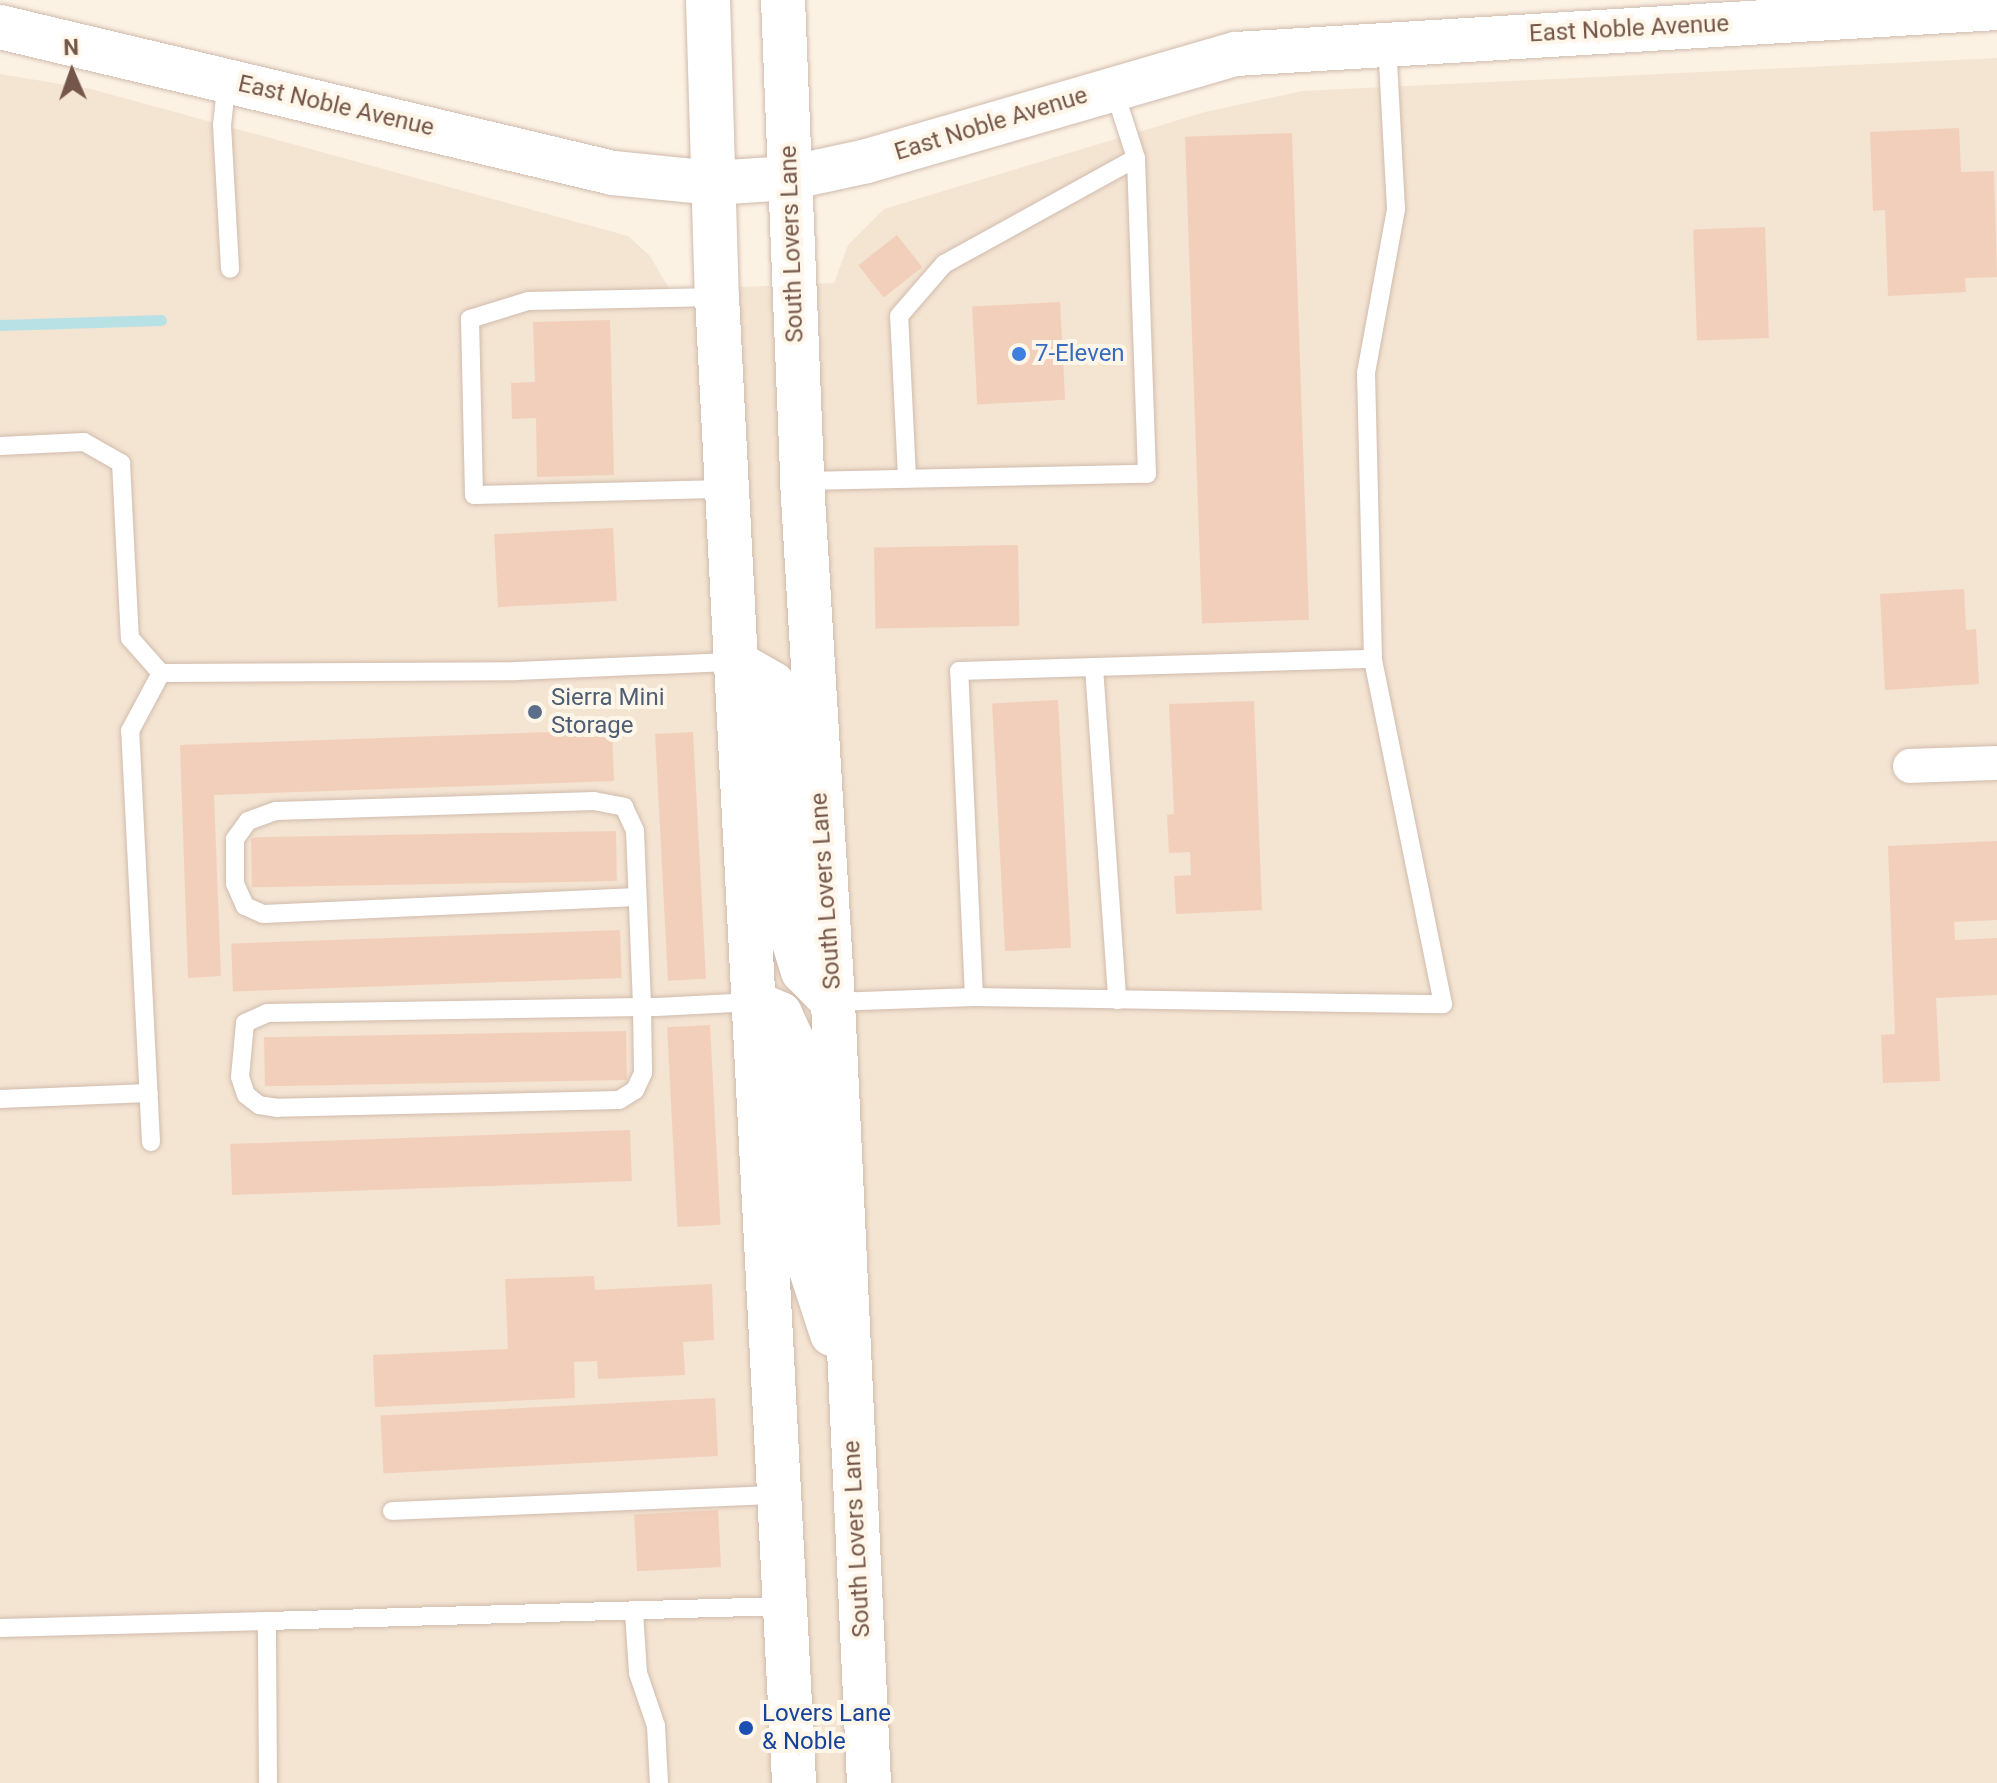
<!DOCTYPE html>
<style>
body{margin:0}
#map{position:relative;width:1997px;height:1783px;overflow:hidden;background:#fcf2e4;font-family:Roboto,sans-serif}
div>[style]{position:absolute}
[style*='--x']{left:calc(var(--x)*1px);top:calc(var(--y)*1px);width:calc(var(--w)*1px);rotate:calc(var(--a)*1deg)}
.residential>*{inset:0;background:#f4e4d2}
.stream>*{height:11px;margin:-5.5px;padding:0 5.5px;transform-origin:5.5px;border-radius:5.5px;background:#b8e1e6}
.building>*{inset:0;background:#f2cfbb;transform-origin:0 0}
.roads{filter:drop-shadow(0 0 2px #d0bbad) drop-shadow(0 0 2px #d0bbad)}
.service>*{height:18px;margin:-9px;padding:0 9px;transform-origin:9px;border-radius:9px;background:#fff}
.minor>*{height:34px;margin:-17px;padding:0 17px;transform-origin:17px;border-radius:17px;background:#fff}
.tertiary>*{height:44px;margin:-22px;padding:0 22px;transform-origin:22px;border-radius:22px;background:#fff}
.secondary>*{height:44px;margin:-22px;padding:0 22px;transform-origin:22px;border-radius:22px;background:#fff}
.dots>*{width:22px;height:22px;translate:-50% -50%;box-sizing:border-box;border:4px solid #fff6ea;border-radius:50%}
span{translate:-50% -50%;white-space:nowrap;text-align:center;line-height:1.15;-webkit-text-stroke:8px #fff6ea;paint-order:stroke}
.street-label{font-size:24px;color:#755749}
.shop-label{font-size:24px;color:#366cbe}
.left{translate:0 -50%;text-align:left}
.service-label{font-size:24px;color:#4e5e75}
.transit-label{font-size:24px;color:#164399}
.north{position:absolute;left:32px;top:32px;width:80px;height:80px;-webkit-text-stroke:6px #fff6ea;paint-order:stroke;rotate:358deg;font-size:22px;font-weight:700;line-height:32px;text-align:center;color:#755749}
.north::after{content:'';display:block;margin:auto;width:28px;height:36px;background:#755749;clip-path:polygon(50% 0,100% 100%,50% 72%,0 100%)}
</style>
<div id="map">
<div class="residential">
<div style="clip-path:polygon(1997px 58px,1997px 1783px,0 1783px,0 74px,91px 89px,628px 236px,650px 256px,670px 290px,834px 283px,848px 245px,884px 209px,1205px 112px,1302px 91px)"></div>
</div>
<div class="stream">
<div style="--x:0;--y:325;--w:161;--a:-1.8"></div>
</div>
<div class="building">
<div style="clip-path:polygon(1959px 128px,1961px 172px,1994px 171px,1997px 277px,1965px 278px,1966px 292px,1888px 296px,1885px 210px,1873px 211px,1870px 132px)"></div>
<div style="left:1292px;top:133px;width:487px;height:107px;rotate:88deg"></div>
<div style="left:1765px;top:227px;width:111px;height:72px;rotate:88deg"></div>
<div style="left:897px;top:235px;width:41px;height:49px;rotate:52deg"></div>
<div style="left:1060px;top:302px;width:98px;height:88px;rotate:87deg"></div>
<div style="clip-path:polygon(610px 320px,614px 475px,537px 477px,536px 418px,512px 419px,511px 383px,535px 382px,533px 322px)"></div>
<div style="left:613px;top:528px;width:73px;height:119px;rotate:87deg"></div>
<div style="left:1018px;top:545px;width:81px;height:144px;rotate:89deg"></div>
<div style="clip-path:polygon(1964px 589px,1966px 630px,1976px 629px,1979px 684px,1885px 690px,1880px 594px)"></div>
<div style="left:1058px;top:700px;width:248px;height:66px;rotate:87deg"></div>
<div style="clip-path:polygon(1254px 701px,1262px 910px,1176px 914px,1174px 876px,1191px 875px,1190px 852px,1169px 853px,1167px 815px,1174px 814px,1169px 704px)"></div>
<div style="clip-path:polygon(612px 730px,614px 781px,214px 795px,221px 976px,188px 978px,180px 745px)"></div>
<div style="left:693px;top:732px;width:247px;height:38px;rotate:87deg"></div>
<div style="left:616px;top:831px;width:50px;height:365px;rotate:89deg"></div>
<div style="clip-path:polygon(1997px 841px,1997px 920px,1954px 922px,1955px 940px,1997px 938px,1997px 995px,1936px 998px,1940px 1081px,1883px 1083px,1881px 1035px,1895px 1034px,1888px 846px)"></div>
<div style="left:620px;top:930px;width:48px;height:389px;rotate:88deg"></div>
<div style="left:710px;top:1025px;width:200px;height:43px;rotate:87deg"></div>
<div style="left:626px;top:1031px;width:49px;height:362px;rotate:89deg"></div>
<div style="left:630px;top:1130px;width:51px;height:400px;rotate:88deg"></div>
<div style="clip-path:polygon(594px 1276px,595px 1290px,712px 1284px,714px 1340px,683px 1342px,685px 1375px,598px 1379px,597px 1361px,574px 1362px,575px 1398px,375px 1407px,373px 1355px,508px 1349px,505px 1279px)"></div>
<div style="left:715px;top:1398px;width:58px;height:335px;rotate:87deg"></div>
<div style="left:718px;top:1510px;width:57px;height:84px;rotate:87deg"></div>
</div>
<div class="roads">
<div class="service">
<div style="--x:227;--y:80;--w:45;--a:96.3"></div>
<div style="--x:222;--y:125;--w:144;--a:86.8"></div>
<div style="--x:717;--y:297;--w:189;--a:178.8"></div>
<div style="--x:528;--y:301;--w:61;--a:162.8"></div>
<div style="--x:470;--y:319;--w:176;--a:88.7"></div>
<div style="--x:474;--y:495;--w:252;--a:-1.4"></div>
<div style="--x:0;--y:446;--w:84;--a:-2.7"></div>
<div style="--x:84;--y:442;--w:43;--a:29.6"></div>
<div style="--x:121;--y:463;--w:175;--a:87.1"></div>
<div style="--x:130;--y:638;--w:47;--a:48.5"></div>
<div style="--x:907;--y:477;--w:161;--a:-92.8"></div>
<div style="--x:899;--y:316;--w:69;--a:-49.1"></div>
<div style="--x:944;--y:264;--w:219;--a:-28.9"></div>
<div style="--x:802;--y:481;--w:345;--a:-1.2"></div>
<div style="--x:1147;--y:474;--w:316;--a:-92"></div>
<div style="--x:1136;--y:158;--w:71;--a:-107.9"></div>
<div style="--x:1094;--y:667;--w:334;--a:86"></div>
<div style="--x:637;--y:897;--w:374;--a:177.4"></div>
<div style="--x:263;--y:914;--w:20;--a:-156"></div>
<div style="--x:245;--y:906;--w:24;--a:-114"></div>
<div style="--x:235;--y:884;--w:45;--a:-90"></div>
<div style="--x:235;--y:839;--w:22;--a:-54"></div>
<div style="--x:248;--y:821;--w:30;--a:-20"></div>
<div style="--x:276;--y:811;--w:318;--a:-1.8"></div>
<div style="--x:594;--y:801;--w:31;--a:11"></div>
<div style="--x:624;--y:807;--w:26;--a:65"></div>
<div style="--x:635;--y:831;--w:176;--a:87.7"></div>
<div style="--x:642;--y:1007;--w:66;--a:89.1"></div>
<div style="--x:643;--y:1073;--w:19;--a:115"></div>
<div style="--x:635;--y:1090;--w:19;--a:148"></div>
<div style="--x:619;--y:1100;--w:341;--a:178.7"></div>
<div style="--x:278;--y:1108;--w:19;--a:-171"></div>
<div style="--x:259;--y:1105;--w:16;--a:-142"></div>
<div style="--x:246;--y:1095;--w:19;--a:-108"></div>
<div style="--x:240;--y:1077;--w:54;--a:-84.7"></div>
<div style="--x:245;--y:1023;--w:24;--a:-24"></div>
<div style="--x:267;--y:1013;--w:375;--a:-0.9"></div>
<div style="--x:642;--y:1007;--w:15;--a:0"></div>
<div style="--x:657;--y:1007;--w:96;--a:-3"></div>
<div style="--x:974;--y:997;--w:326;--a:-92.6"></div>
<div style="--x:959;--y:671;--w:414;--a:-1.7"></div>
<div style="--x:833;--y:1002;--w:141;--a:-2"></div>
<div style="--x:974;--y:997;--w:469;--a:0.9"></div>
<div style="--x:1443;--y:1004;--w:352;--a:-101.5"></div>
<div style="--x:1373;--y:659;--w:286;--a:-91.4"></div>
<div style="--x:1366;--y:373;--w:167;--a:-79.6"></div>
<div style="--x:1396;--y:209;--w:166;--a:-93.1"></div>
<div style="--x:0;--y:1099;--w:149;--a:-2.3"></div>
<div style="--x:151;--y:1142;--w:412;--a:-92.9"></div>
<div style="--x:130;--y:731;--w:66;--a:-61.9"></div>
<div style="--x:161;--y:673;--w:355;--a:-0.3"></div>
<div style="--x:516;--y:671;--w:219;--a:-2.4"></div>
<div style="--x:392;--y:1511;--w:389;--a:-2.4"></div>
<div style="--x:634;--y:1612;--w:61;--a:86.2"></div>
<div style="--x:638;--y:1673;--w:56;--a:71.2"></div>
<div style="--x:656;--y:1726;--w:57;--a:87"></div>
<div style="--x:0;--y:1628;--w:267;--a:-1.5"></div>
<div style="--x:268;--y:1783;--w:162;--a:-90.4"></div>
<div style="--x:267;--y:1621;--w:519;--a:-1.66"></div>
</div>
<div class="minor">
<div style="--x:1910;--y:766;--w:87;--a:-2"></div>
</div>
<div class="tertiary">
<div style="--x:0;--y:27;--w:630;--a:13.4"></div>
<div style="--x:613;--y:173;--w:100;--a:5.7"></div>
<div style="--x:713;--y:183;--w:76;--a:-3.8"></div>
<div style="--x:789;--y:178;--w:80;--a:-12.3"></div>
<div style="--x:867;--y:161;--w:384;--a:-16.2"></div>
<div style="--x:1236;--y:54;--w:762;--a:-3.46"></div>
</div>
<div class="secondary">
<div style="--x:708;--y:0;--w:297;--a:88.3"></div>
<div style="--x:717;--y:297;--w:1488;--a:87.03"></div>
<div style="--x:783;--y:0;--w:481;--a:87.7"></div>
<div style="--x:802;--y:481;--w:522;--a:86.59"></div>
<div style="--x:833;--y:1002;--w:782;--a:87.36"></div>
<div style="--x:735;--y:662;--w:44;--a:30.1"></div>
<div style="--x:773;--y:684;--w:253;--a:85.7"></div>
<div style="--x:792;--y:936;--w:37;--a:73"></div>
<div style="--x:803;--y:971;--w:43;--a:45.9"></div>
<div style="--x:753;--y:1002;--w:30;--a:24"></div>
<div style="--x:780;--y:1014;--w:29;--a:65"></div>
<div style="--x:792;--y:1040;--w:222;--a:85.9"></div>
<div style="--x:808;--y:1261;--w:77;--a:71.8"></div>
</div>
</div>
<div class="dots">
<div style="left:1019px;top:354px;background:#3f7fe0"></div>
<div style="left:535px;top:712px;background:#5c6f8a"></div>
<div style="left:746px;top:1728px;background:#1a4fb4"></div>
</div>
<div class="street-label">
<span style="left:1629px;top:29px;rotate:-3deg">East Noble Avenue</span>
<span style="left:336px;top:106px;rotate:13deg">East Noble Avenue</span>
<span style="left:991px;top:124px;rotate:-17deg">East Noble Avenue</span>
<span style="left:792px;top:244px;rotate:-92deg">South Lovers Lane</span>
<span style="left:826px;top:891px;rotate:-94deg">South Lovers Lane</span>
<span style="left:857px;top:1539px;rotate:-93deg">South Lovers Lane</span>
</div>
<div class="shop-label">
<span class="left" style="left:1035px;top:354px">7-Eleven</span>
</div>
<div class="service-label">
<span class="left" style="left:551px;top:712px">Sierra Mini<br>Storage</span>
</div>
<div class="transit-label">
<span class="left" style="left:762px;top:1728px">Lovers Lane<br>&amp; Noble</span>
</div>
<div class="north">N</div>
</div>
